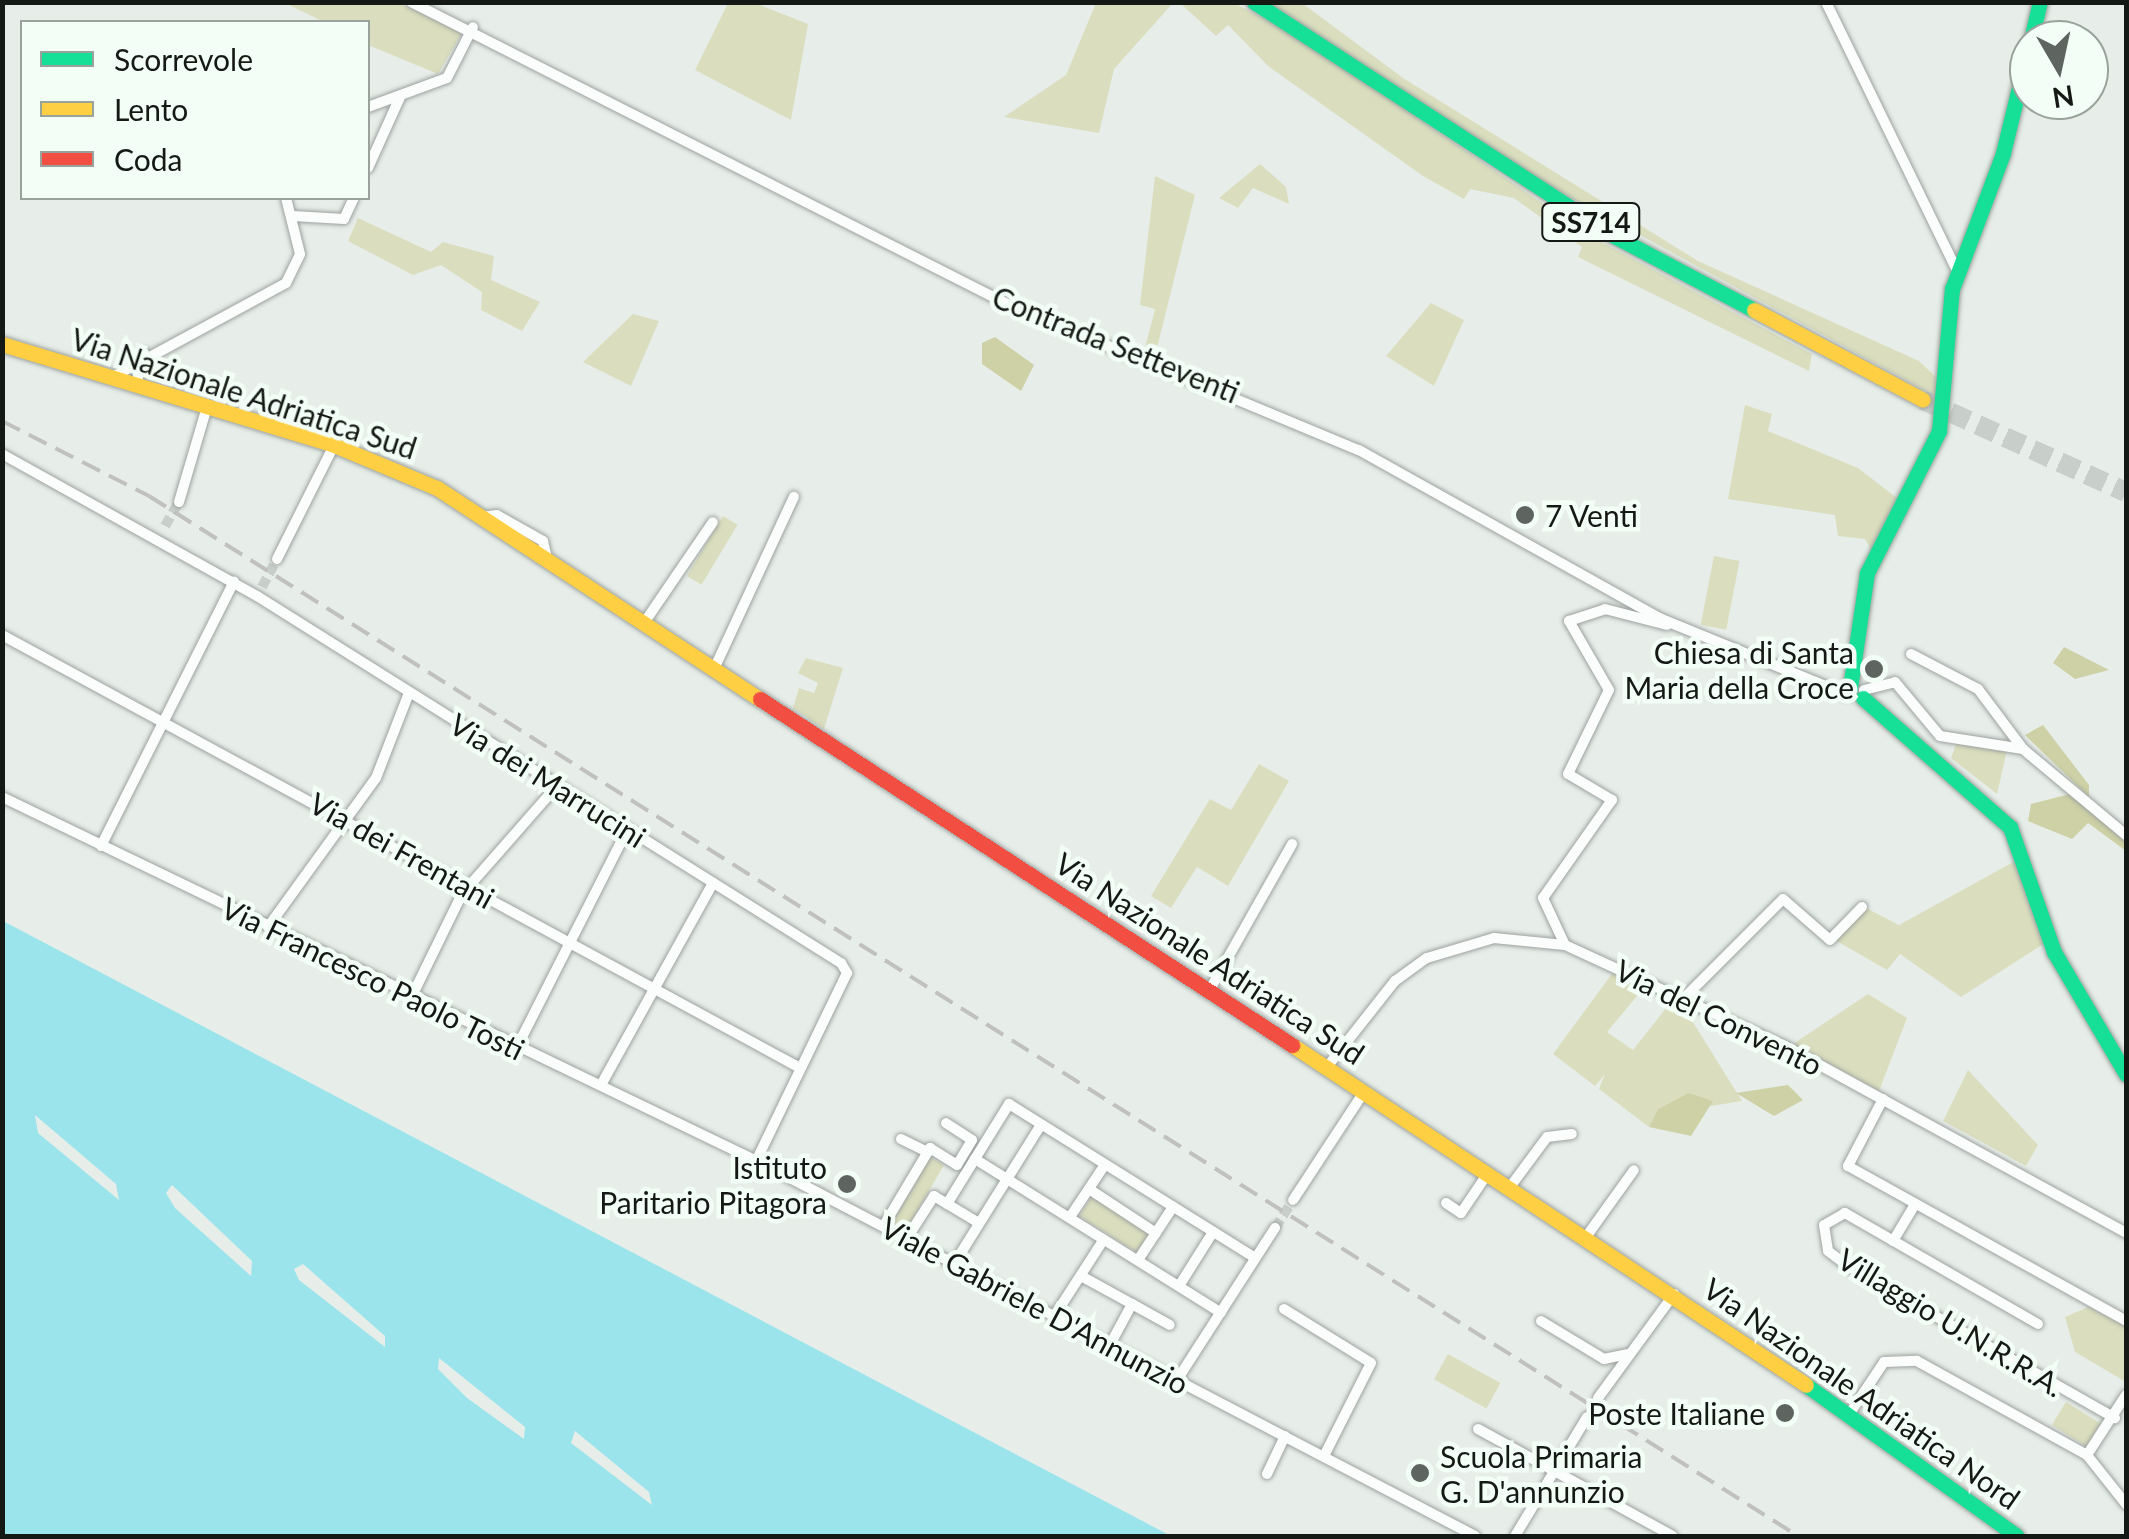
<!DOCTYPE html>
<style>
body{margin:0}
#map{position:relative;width:2129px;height:1539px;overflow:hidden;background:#e7eee9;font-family:Lato,sans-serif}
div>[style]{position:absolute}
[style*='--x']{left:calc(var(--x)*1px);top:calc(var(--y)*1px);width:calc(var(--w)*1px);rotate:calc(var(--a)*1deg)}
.green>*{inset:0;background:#dadebe;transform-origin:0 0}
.forest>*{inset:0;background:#ced1a5}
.water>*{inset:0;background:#9be4eb}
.pier>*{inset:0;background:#e7eee9}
.street-tunnel>*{height:10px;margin-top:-5px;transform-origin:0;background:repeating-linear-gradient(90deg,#c8cec9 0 10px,transparent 0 15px)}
.highway-tunnel>*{height:20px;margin-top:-10px;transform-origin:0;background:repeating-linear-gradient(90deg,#c8cec9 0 20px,transparent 0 30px)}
.roads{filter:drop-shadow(0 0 2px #9da29f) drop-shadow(0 0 2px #9da29f)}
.street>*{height:10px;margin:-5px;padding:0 5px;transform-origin:5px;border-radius:5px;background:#fbfcfc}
.fast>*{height:15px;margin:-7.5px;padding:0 7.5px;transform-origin:7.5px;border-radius:7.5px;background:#16e098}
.slow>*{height:15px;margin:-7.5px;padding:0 7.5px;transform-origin:7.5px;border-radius:7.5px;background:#ffcf43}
.jam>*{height:15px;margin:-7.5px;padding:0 7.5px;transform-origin:7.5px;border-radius:7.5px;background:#f24e42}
.rail>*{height:4px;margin-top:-2px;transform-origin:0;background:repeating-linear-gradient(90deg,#bfc0bf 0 20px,transparent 0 30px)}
.dots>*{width:28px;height:28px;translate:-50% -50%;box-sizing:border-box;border:5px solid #f2fef6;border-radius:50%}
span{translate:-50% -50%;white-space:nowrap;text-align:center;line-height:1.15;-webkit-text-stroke:9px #f2fef6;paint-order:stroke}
.shield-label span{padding:2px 8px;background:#f2fef6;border:2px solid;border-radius:8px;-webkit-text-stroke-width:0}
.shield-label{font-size:28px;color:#151916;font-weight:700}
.street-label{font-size:30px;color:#151916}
.poi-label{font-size:30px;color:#151916}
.left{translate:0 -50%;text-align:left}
.right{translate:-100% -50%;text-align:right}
.frame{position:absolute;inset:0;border:5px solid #151916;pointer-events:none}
.legend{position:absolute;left:20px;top:20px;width:350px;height:180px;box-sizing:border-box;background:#f2fef6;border:2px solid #9aa29c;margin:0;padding:12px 18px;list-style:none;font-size:30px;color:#151916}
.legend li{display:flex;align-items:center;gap:20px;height:50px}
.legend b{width:50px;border:2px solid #9aa29c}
.north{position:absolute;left:2009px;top:20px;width:100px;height:100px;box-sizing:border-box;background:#f2fef6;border:2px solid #9aa29c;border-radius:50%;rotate:171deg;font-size:28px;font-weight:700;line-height:40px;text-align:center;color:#151916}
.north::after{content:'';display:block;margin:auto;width:35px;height:45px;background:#5e6460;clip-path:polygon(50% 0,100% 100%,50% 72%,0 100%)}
</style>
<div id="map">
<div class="green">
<div style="clip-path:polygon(285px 3px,396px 3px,464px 29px,438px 74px,368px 45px,368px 22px,324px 22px)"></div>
<div style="clip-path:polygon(728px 3px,755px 3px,808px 24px,791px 120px,695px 70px)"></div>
<div style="clip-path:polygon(1096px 3px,1173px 3px,1114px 69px,1099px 133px,1004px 117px,1066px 75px)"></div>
<div style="clip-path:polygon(1180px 3px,1234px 3px,1295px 35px,1592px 237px,1812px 354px,1809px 371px,1578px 257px,1582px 247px,1514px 198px,1470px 189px,1464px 199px,1423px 176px,1268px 66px,1228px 25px,1216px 36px)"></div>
<div style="clip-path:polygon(1270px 3px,1302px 3px,1403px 78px,1698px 261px,1919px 361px,1939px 380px,1937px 397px,1539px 180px)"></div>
<div style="clip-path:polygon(1260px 164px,1286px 187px,1289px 204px,1253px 188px,1238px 208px,1219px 198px)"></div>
<div style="clip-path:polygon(1155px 176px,1195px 195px,1156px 352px,1145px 348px,1155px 309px,1140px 305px)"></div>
<div style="clip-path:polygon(358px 218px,431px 252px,443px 242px,494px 256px,491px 280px,540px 302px,522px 331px,481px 310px,482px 292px,441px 265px,413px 275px,348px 241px)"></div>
<div style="clip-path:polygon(1431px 303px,1464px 320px,1434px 386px,1386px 356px)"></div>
<div style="clip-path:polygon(633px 314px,659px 321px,631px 386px,583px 362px)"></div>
<div style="clip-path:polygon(1745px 405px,1772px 414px,1768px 431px,1858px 468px,1902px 502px,1872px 552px,1865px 539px,1838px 536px,1835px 515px,1728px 499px)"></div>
<div style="left:723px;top:516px;width:17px;height:70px;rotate:31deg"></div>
<div style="left:1714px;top:556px;width:26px;height:70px;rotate:11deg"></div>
<div style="clip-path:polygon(806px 658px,843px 668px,824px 729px,793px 708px,799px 688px,814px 693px,818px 683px,798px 673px)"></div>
<div style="clip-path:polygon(1956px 744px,2007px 750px,1997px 794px,1951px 758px)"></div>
<div style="clip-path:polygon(1259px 764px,1289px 781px,1228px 886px,1197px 867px,1171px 908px,1151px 896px,1210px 799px,1231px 810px)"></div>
<div style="clip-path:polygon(2015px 861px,2045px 943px,1961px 997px,1900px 954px,1887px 970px,1835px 940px,1866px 908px,1899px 925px)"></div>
<div style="clip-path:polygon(1614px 971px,1647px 984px,1607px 1032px,1633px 1050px,1674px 998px,1697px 1008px,1691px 1019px,1742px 1101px,1711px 1106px,1688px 1093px,1658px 1109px,1649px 1127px,1599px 1089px,1605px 1074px,1595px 1086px,1553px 1054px)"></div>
<div style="clip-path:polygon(1868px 994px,1907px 1018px,1879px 1091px,1793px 1044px)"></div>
<div style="clip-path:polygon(1968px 1070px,2038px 1145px,2026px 1166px,1943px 1121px)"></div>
<div style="left:930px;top:1157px;width:16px;height:76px;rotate:30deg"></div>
<div style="left:1092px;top:1196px;width:73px;height:24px;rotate:32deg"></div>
<div style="clip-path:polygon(2088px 1307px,2126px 1326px,2126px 1382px,2075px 1352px,2065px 1317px)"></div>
<div style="left:1448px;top:1354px;width:60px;height:29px;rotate:29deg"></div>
<div style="left:2066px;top:1402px;width:41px;height:27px;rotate:32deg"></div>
</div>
<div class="forest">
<div style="clip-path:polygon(995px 337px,1034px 365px,1021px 391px,982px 364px,982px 343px)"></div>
<div style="clip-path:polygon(2064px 647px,2109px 670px,2075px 679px,2053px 663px)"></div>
<div style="clip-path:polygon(2043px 725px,2089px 785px,2089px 797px,2025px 735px)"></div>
<div style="clip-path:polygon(2070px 794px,2126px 842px,2126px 851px,2088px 823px,2072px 839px,2028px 821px,2031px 804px)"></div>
<div style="clip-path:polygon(1788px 1085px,1803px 1100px,1774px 1116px,1736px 1093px)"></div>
<div style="clip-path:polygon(1688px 1093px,1713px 1101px,1691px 1136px,1649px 1127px,1658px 1109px)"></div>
</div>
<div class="water">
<div style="clip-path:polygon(3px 921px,1171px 1536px,3px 1536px)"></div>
</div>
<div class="pier">
<div style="clip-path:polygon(35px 1115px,116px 1184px,119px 1200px,38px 1133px)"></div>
<div style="clip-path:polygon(172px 1185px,252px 1261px,251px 1276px,175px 1208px,166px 1193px)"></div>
<div style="clip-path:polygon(303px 1264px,385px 1336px,385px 1347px,299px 1280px,294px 1269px)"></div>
<div style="clip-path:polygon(439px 1358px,525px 1427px,524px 1439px,467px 1398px,438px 1369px)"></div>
<div style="clip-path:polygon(575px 1431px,649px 1492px,652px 1505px,571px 1443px)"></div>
</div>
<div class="street-tunnel">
<div style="--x:165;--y:526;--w:28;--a:-60"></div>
<div style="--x:262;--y:587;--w:32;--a:-62"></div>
<div style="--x:1275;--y:1228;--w:33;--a:-57"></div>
<div style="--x:1587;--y:1417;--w:22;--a:-60"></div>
</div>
<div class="highway-tunnel">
<div style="--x:1923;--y:400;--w:223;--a:24.4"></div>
</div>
<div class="roads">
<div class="street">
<div style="--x:411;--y:2;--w:666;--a:26.87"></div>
<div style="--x:1005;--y:303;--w:383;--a:22.6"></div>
<div style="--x:1359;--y:450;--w:344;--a:29.2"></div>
<div style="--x:1659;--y:618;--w:204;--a:22.2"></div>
<div style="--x:1826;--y:2;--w:298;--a:64"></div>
<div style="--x:368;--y:107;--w:84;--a:-20.2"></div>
<div style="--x:447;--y:78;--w:57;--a:-63"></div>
<div style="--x:368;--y:168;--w:78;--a:-65.7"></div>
<div style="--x:293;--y:216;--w:51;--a:3.4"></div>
<div style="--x:344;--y:219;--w:23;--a:-65"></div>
<div style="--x:111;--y:378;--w:199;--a:-28.5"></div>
<div style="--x:286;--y:283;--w:32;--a:-64"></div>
<div style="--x:300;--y:254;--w:58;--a:-104"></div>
<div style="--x:136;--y:385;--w:33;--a:-76"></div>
<div style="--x:2;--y:454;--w:292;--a:29.1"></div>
<div style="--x:257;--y:596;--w:690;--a:32.15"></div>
<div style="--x:841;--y:963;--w:12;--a:59"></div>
<div style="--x:847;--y:973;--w:209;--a:115.8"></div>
<div style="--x:179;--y:502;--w:99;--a:-73.6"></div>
<div style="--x:482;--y:517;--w:15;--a:-8"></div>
<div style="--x:497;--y:515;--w:53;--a:29.5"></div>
<div style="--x:543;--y:541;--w:18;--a:77"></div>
<div style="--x:277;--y:559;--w:127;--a:-63.4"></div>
<div style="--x:644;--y:623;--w:122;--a:-55.7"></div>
<div style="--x:2;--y:635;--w:908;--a:28.48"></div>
<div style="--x:1911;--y:654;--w:76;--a:27.6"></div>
<div style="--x:1978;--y:689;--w:75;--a:53.1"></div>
<div style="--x:714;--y:669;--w:190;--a:-65.1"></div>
<div style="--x:1864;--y:690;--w:32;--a:-14"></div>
<div style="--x:1895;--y:682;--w:70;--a:50.2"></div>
<div style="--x:1940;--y:736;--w:84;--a:8.9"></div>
<div style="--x:2023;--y:749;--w:134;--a:39.9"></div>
<div style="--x:2;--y:797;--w:849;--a:25.75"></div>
<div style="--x:767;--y:1166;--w:799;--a:27.59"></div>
<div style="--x:101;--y:846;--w:296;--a:-63.3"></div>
<div style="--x:268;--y:927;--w:184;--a:-54.1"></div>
<div style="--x:376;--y:778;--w:91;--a:-68.8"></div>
<div style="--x:1565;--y:945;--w:52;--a:-115.1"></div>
<div style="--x:1543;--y:898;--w:120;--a:-54.9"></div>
<div style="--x:1612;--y:800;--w:51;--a:-149.4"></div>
<div style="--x:1568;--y:774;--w:93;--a:-64"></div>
<div style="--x:1609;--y:690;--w:80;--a:-120.1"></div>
<div style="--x:1569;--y:621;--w:38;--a:-18"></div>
<div style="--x:1605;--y:609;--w:64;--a:14.5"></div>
<div style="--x:1209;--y:991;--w:169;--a:-60.5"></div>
<div style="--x:412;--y:996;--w:114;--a:-63.9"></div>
<div style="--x:462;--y:894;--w:144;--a:-48.7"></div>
<div style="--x:1684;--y:998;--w:140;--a:-45"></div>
<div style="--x:1783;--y:899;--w:62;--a:41.1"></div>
<div style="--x:1830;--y:940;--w:46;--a:-45.9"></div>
<div style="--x:517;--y:1047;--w:243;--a:-63.1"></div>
<div style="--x:1327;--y:1067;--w:110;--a:-51.7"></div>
<div style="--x:1395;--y:981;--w:39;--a:-36"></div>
<div style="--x:1427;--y:958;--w:70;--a:-16.6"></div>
<div style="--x:1494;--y:938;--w:71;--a:5.6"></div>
<div style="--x:1565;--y:945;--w:242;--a:24.7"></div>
<div style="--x:1785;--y:1046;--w:389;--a:28.7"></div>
<div style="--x:601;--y:1085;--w:231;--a:-61"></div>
<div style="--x:1883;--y:1099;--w:76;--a:117.6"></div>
<div style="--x:1848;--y:1166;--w:318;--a:29.1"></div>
<div style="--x:901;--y:1139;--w:30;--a:26"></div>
<div style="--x:975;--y:1159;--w:290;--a:32"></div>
<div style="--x:1510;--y:1187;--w:62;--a:-53.5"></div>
<div style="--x:1547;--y:1137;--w:25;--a:-7"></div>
<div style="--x:1089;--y:1189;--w:80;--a:33.3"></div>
<div style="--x:1293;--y:1200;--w:129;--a:-56.7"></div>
<div style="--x:1446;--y:1203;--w:18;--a:34"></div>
<div style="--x:1461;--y:1213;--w:48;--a:-56"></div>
<div style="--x:947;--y:1204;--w:118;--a:-58.2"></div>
<div style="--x:1009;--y:1104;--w:290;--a:32"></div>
<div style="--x:1070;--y:1217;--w:61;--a:-56.3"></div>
<div style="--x:884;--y:1225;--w:90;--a:-59.1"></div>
<div style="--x:930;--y:1148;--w:32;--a:32"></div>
<div style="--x:957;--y:1165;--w:29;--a:-59"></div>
<div style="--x:972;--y:1140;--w:31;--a:-147"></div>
<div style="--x:1586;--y:1237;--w:82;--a:-54.4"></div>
<div style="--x:907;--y:1238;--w:50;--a:-57.3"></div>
<div style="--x:934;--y:1196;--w:52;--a:31"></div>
<div style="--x:1893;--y:1241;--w:41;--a:-59"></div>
<div style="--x:1138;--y:1260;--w:64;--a:-56.6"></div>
<div style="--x:954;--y:1264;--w:164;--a:-58"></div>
<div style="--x:1081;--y:1276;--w:58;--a:28.8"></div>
<div style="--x:1132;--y:1304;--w:44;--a:118.3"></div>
<div style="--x:1179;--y:1286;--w:64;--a:-57.8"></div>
<div style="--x:1132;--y:1304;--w:43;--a:28.9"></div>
<div style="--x:1284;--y:1309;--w:102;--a:31.8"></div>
<div style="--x:1371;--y:1363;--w:104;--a:116.8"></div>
<div style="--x:1055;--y:1315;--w:90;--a:-57.2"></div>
<div style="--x:1541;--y:1321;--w:74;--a:31.1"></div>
<div style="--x:1604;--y:1359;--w:25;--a:-12"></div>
<div style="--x:2038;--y:1324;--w:223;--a:-150.1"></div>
<div style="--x:1845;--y:1213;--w:24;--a:150"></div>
<div style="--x:1824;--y:1225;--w:26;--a:81"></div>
<div style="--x:1828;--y:1251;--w:26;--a:37"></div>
<div style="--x:1849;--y:1267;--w:306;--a:29.6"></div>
<div style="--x:1177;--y:1380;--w:181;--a:-57.2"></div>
<div style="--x:1598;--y:1398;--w:129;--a:-53.8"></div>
<div style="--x:1848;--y:1416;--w:65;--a:-56.3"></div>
<div style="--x:1884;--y:1362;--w:33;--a:-2"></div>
<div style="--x:1917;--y:1361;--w:194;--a:28.9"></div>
<div style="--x:2087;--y:1455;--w:63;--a:51.5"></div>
<div style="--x:1478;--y:1429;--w:222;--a:28.8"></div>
<div style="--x:2087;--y:1455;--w:72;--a:-57"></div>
<div style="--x:1267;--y:1474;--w:42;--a:-64.7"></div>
<div style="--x:1515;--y:1536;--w:139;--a:-58.8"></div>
</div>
<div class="fast">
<div style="--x:1254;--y:2;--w:429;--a:33"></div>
<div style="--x:1614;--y:236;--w:158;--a:27.9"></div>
<div style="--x:2031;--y:40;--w:39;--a:-77"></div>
<div style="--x:1850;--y:688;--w:116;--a:-81.6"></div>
<div style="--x:1867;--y:573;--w:159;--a:-63.1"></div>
<div style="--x:1939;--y:431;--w:143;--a:-84.8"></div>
<div style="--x:1952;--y:289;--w:145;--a:-69.4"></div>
<div style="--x:2003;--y:153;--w:110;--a:-76.3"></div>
<div style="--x:1863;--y:698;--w:196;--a:41.3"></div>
<div style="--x:2010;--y:827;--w:133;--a:70.6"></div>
<div style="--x:2054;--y:952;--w:142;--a:59.5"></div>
<div style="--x:1806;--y:1385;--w:259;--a:35.6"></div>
</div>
<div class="slow">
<div style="--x:1754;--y:310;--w:191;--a:28"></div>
<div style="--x:2;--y:344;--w:347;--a:16.9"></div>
<div style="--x:334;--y:445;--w:112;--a:22.7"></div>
<div style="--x:437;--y:488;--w:386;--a:33.2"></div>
<div style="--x:1292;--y:1045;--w:616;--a:33.48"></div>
</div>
<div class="jam">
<div style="--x:760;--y:699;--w:635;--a:33.04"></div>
</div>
</div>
<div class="rail">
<div style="--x:2;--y:421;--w:165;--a:27"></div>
<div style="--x:149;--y:496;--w:1950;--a:32.24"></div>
</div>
<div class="dots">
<div style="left:1525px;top:515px;background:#5e6460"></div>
<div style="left:1874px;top:669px;background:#5e6460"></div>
<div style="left:847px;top:1184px;background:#5e6460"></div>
<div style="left:1785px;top:1413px;background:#5e6460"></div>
<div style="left:1420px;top:1473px;background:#5e6460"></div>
</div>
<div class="shield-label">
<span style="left:1591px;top:222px">SS714</span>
</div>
<div class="street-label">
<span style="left:1116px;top:344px;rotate:22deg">Contrada Setteventi</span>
<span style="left:244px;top:393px;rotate:18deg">Via Nazionale Adriatica Sud</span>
<span style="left:548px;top:780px;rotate:32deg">Via dei Marrucini</span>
<span style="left:402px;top:850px;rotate:29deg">Via dei Frentani</span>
<span style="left:1210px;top:958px;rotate:33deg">Via Nazionale Adriatica Sud</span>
<span style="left:373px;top:978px;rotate:26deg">Via Francesco Paolo Tosti</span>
<span style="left:1719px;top:1017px;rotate:26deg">Via del Convento</span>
<span style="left:1035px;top:1305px;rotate:28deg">Viale Gabriele D'Annunzio</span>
<span style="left:1951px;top:1322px;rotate:31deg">Villaggio U.N.R.R.A.</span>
<span style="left:1862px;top:1393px;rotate:35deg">Via Nazionale Adriatica Nord</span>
</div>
<div class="poi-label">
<span class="left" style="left:1545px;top:515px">7 Venti</span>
<span class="right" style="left:1854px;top:669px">Chiesa di Santa<br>Maria della Croce</span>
<span class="right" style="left:827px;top:1184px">Istituto<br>Paritario Pitagora</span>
<span class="right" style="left:1765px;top:1413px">Poste Italiane</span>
<span class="left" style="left:1440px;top:1473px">Scuola Primaria<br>G. D'annunzio</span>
</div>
<div class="frame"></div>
<ul class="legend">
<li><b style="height:12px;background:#16e098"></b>Scorrevole</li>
<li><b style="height:12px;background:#ffcf43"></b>Lento</li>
<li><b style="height:12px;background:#f24e42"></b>Coda</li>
</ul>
<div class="north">N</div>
</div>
